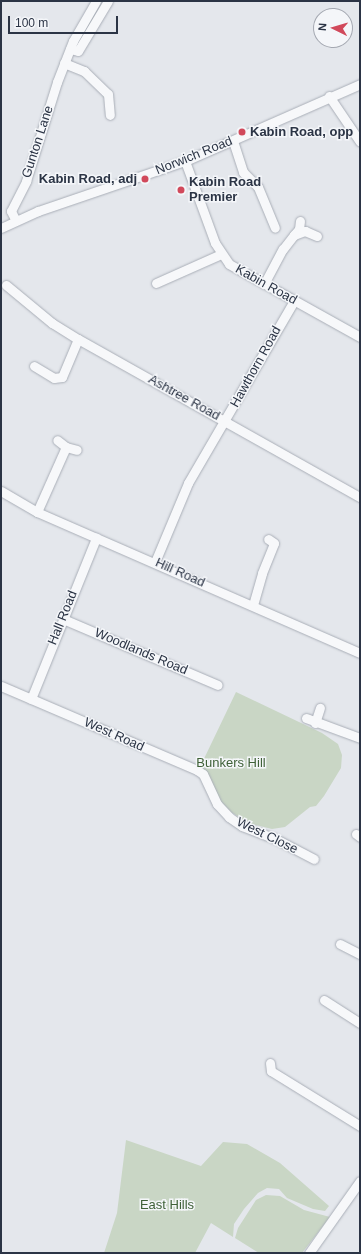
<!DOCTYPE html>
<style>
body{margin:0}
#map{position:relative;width:361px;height:1254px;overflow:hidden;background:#e4e7ec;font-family:Arial,sans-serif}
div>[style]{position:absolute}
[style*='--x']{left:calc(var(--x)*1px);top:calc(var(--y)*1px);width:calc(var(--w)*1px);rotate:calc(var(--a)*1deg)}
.green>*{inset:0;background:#c9d6c5}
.roads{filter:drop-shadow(0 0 1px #a9aeb7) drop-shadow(0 0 1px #a9aeb7)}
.minor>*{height:9px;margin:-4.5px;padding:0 4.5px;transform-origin:4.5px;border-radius:4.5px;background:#f7f8fa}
.dots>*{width:11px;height:11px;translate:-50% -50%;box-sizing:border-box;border:2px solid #f4f6f9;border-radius:50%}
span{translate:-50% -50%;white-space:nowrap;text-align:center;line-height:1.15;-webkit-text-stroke:3px #f4f6f9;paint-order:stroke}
.poi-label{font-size:13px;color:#2b3445;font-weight:700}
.left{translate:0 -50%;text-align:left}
.right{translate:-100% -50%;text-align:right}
.street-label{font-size:13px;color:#2b3445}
.park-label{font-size:13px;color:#3f6138}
.frame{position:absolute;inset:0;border:2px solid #2b3445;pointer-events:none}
.north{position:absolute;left:313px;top:8px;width:40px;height:40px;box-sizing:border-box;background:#f4f6f9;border:1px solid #a4a8b1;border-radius:50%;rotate:275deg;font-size:11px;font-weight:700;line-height:16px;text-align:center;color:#2b3445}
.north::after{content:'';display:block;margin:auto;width:14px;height:18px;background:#d1495b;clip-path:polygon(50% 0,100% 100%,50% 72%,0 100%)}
.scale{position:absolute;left:8px;top:16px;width:110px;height:18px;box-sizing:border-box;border:2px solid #2b3445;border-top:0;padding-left:5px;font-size:12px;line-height:14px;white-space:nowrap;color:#2b3445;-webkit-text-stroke:3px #f4f6f9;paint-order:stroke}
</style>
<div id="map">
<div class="green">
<div style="clip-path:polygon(236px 692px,322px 733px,338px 744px,342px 755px,341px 768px,324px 796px,316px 806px,310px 807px,285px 827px,272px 829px,248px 823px,231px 812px,217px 797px,201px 765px)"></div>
<div style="clip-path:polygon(126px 1140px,201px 1166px,223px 1142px,247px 1144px,280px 1163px,329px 1206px,325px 1211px,313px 1209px,287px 1198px,279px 1189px,267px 1188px,258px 1193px,244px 1209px,234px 1224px,233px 1237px,211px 1223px,195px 1253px,104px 1253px,117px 1213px)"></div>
<div style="clip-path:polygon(266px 1195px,280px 1196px,304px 1210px,330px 1217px,302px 1253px,259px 1253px,235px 1238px,238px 1228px,256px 1200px)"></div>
</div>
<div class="roads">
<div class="minor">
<div style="--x:70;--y:49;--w:8;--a:14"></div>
<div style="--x:78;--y:51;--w:58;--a:-59"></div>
<div style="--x:64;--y:63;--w:22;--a:22"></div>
<div style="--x:84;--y:71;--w:33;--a:44"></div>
<div style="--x:108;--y:94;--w:21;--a:85"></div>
<div style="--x:329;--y:96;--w:55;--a:56"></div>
<div style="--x:233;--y:141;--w:33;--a:72"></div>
<div style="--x:243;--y:172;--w:21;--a:45"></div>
<div style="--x:258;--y:187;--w:44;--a:67.5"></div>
<div style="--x:185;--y:161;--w:87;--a:69.9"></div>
<div style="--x:215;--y:243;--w:25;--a:56"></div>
<div style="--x:229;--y:264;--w:150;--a:29.1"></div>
<div style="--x:15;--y:219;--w:9;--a:-117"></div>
<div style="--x:11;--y:211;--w:34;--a:-63"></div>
<div style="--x:26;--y:181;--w:104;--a:-72.6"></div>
<div style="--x:57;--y:82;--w:44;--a:-68.7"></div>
<div style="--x:73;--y:41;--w:46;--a:-60.1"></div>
<div style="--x:1;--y:228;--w:41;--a:-24.7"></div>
<div style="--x:38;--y:211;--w:155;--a:-18.8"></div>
<div style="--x:185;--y:161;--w:191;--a:-23.7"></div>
<div style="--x:294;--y:235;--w:8;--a:-50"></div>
<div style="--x:299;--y:229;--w:8;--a:-83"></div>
<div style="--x:156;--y:283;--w:71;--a:-24"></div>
<div style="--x:264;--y:284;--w:40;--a:-62"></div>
<div style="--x:283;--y:249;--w:18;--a:-52"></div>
<div style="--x:294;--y:235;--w:12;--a:-20"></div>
<div style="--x:305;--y:231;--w:13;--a:23"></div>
<div style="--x:6;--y:285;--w:60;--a:39.6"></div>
<div style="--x:52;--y:323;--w:31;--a:32"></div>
<div style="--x:78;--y:339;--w:323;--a:29.3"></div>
<div style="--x:34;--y:366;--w:23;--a:31"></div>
<div style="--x:54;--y:378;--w:8;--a:-7"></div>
<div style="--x:62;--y:377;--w:41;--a:-67.2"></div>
<div style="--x:66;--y:447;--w:11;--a:15"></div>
<div style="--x:1;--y:491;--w:42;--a:30.3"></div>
<div style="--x:37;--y:512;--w:352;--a:23.6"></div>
<div style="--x:37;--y:512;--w:71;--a:-66"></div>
<div style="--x:66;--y:447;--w:11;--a:-142"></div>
<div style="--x:155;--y:562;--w:86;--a:-67.3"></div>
<div style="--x:188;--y:483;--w:211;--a:-59.8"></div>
<div style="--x:253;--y:605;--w:33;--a:-74"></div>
<div style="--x:262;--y:573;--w:32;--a:-68"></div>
<div style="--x:274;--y:543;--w:7;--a:-146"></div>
<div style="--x:63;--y:619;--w:168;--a:23.1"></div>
<div style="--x:1;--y:686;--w:213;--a:23.2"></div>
<div style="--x:197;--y:770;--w:7;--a:34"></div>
<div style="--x:203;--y:774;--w:33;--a:65"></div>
<div style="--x:217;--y:804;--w:18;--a:47"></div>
<div style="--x:229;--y:817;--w:16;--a:35"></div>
<div style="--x:242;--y:826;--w:34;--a:21"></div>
<div style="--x:274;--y:838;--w:45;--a:27.7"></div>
<div style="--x:31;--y:699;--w:174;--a:-68"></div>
<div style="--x:306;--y:718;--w:58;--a:20.3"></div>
<div style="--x:315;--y:723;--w:16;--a:-72"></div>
<div style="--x:356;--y:834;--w:5;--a:37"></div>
<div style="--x:340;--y:944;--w:22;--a:27"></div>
<div style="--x:324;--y:1000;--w:43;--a:32.6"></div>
<div style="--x:270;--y:1063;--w:8;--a:83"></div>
<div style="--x:271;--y:1071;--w:105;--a:31.7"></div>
<div style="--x:309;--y:1253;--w:88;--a:-54.7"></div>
</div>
</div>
<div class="dots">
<div style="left:242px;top:132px;background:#d1495b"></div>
<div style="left:145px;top:179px;background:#d1495b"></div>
<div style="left:181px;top:190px;background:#d1495b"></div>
</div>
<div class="poi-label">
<span class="left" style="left:250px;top:132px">Kabin Road, opp</span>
<span class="right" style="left:137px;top:179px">Kabin Road, adj</span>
<span class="left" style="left:189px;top:190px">Kabin Road<br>Premier</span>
</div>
<div class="street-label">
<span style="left:38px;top:142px;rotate:-72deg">Gunton Lane</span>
<span style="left:194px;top:156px;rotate:-22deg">Norwich Road</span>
<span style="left:266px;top:285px;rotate:29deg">Kabin Road</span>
<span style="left:256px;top:367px;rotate:-61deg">Hawthorn Road</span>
<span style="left:184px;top:398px;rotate:29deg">Ashtree Road</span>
<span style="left:180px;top:573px;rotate:24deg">Hill Road</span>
<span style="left:63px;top:618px;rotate:-68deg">Hall Road</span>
<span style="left:141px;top:652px;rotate:23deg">Woodlands Road</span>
<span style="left:114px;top:735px;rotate:24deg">West Road</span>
<span style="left:267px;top:836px;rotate:26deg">West Close</span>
</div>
<div class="park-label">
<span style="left:231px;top:763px">Bunkers Hill</span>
<span style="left:167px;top:1205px">East Hills</span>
</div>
<div class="frame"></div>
<div class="north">N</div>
<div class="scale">100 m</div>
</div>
